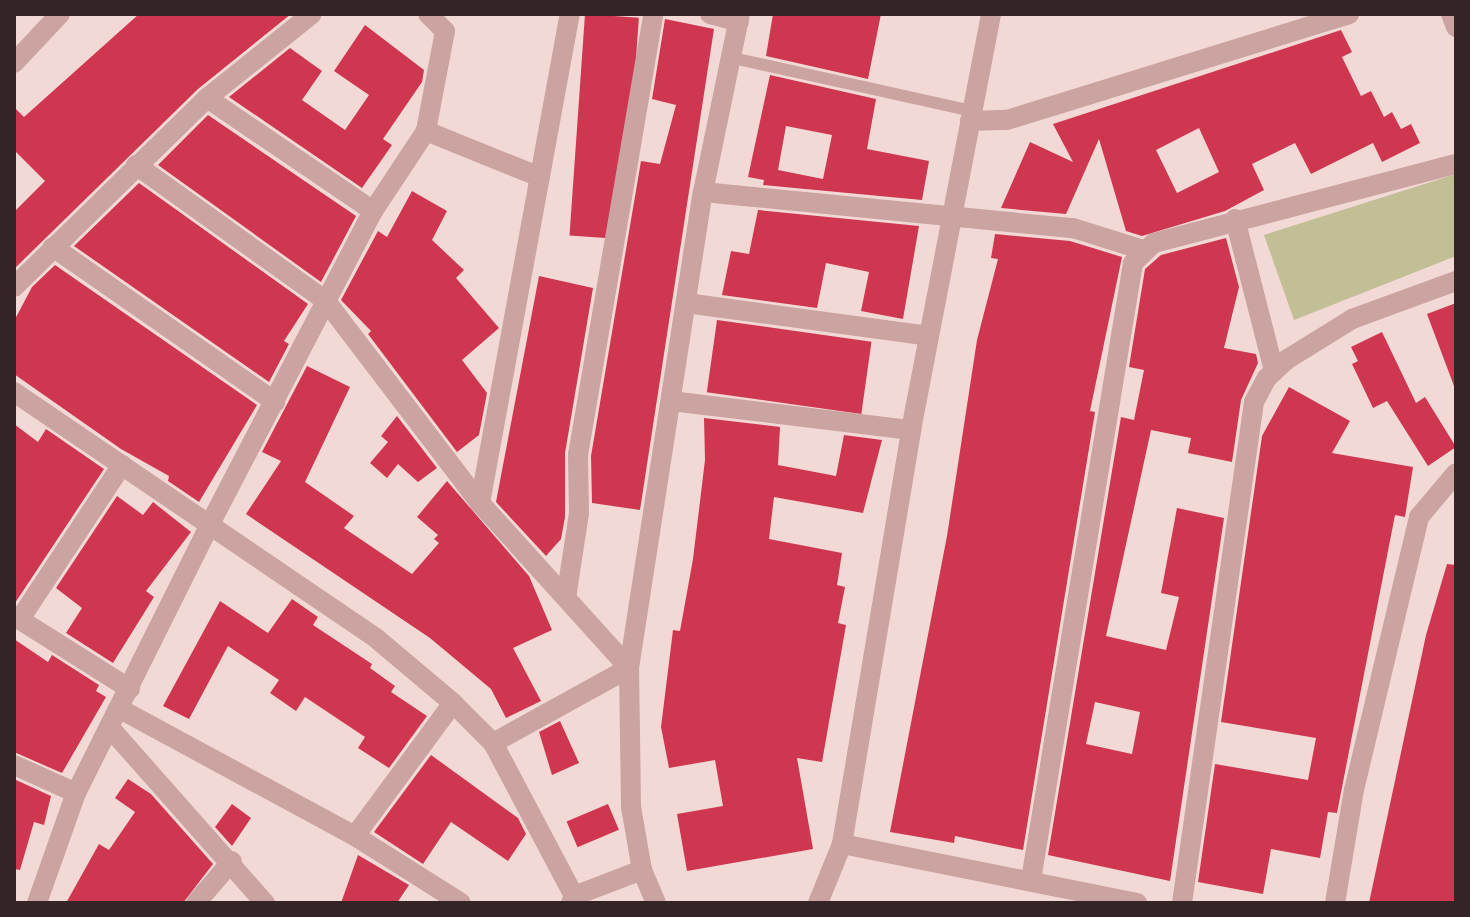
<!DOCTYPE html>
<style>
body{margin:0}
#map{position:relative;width:1470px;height:917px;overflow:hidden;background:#f2d9d5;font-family:"DejaVu Sans",sans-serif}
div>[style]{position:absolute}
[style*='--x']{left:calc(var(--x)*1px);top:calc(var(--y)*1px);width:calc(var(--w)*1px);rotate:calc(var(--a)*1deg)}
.green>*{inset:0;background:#c2be95}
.building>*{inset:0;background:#cf3751;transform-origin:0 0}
.service>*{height:12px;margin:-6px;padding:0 6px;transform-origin:6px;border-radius:6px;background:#cba3a1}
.minor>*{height:20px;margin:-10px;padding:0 10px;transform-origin:10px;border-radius:10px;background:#cba3a1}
.tertiary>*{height:20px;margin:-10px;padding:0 10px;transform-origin:10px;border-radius:10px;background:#cba3a1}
span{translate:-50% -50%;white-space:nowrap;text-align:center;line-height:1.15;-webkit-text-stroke:7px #fae5e2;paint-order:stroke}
.frame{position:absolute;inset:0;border:16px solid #352426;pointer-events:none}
</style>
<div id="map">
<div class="green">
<div style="clip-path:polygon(1456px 174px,1456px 256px,1294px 320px,1264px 235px)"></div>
</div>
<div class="building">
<div style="clip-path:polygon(139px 14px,291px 14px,198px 89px,14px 269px,14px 212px,45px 181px,14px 150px,14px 107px,24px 117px)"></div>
<div style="left:585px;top:14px;width:54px;height:222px;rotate:4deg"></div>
<div style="clip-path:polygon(773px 14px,881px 14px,868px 79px,766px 56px)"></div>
<div style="clip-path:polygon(665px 19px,714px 29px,640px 510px,592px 503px,591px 456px,641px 161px,660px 164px,676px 105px,652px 99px)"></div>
<div style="clip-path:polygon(365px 25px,424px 70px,422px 82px,383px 139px,392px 145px,362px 188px,229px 97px,290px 48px,322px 71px,302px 100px,345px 130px,369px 95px,334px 71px)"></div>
<div style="clip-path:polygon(evenodd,1341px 30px,1352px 52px,1342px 57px,1361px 96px,1371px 91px,1384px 117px,1392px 112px,1401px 129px,1411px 124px,1420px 143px,1382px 162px,1373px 143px,1311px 174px,1295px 143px,1252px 164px,1264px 190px,1225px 211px,1142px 236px,1126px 231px,1099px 139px,1066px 214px,1001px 208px,1030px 142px,1073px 162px,1053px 124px,1341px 30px,1199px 128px,1219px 172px,1177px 193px,1156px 150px,1199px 128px)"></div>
<div style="clip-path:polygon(evenodd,770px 75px,876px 99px,867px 149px,929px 161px,922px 200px,763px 185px,764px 180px,748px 177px,770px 75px,786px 126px,832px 135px,823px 179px,778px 170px,786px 126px)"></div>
<div style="clip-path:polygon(208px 115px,356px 216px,321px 282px,158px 165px)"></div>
<div style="clip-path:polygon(139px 183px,308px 304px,284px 341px,289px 344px,269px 382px,74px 246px)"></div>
<div style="clip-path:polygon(412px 191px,447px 211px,432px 240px,464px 270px,456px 278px,499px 328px,462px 360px,487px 393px,479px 435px,457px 452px,368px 334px,371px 331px,341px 300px,378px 231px,387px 237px)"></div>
<div style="clip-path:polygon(758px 210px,919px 226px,903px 319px,861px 311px,869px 272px,826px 263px,817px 308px,722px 295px,731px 251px,749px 254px)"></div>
<div style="clip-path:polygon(995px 234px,1070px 241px,1122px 257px,1090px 411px,1095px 412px,1023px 850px,955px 836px,954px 843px,890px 832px,947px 536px,977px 340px,998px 259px,991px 258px)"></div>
<div style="clip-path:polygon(evenodd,1226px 238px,1239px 287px,1224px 348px,1256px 354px,1258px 363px,1241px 400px,1232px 462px,1188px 453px,1191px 438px,1151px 430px,1106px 636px,1166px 650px,1179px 597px,1161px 593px,1177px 508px,1224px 518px,1170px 881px,1048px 855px,1121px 417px,1134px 420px,1144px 370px,1129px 367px,1145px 269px,1161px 255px,1226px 238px,1095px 702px,1140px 712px,1132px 754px,1086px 744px,1095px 702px)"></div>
<div style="clip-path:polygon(55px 265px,257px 405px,199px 502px,168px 481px,169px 476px,121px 449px,14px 374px,14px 321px,32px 287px)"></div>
<div style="clip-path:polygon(539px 276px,593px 288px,565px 453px,565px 517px,561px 539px,546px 556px,496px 502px)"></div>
<div style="clip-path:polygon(1456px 303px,1456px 385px,1454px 386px,1427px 314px)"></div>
<div style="left:717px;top:320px;width:156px;height:73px;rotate:8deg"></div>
<div style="clip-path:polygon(1382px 332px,1416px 403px,1425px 397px,1456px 447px,1428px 466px,1387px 401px,1373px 408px,1352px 364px,1358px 361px,1351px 347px)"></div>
<div style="clip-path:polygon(307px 366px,350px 387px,305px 482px,354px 516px,344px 528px,412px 574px,439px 543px,434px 539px,438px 535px,417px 517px,447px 481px,529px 576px,552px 630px,513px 648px,541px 701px,506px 718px,491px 689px,430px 638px,246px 514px,281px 461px,262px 452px)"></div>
<div style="clip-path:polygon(1289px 387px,1350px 421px,1332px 453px,1413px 467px,1405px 517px,1395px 515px,1337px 813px,1328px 812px,1320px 858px,1271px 849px,1263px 894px,1198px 882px,1215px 764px,1308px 780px,1316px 738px,1221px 722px,1262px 436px)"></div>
<div style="clip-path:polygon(397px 416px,437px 468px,418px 482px,398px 464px,387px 478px,370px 463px,388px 442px,381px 436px)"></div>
<div style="clip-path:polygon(704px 418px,780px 427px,778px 465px,836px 476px,844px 435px,882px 440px,863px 513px,774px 497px,769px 539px,842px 553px,837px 585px,845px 587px,838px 623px,846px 625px,822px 762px,797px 758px,813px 849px,687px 871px,677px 814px,723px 806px,715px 760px,669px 768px,661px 727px,673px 630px,680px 631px,693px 559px,705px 460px)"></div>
<div style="clip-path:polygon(14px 424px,38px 442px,46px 429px,104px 469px,15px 603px)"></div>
<div style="clip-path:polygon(117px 496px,143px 515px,153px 502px,191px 532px,146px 591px,154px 597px,113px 663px,66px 633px,82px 608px,56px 588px)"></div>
<div style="clip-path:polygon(1447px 564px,1456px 565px,1456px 903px,1369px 903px,1426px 635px)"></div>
<div style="clip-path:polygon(292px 599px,318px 617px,313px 625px,372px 664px,370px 668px,395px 686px,391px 692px,427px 716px,389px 768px,358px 748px,365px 737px,305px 697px,296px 711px,270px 693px,279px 680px,228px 646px,189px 719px,163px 706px,220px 601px,268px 633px)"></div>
<div style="clip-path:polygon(14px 639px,48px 662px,52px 655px,99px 685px,96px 691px,106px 697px,62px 773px,14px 752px)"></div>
<div style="clip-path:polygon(560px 721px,579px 763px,552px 775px,539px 732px)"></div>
<div style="clip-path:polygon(431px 755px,518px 818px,526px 834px,508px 861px,451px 822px,423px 864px,374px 832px)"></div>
<div style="clip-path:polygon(14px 779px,51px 796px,44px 825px,34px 822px,20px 870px,14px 869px)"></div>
<div style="clip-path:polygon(128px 779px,151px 794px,213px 864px,183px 903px,66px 903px,99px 844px,109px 850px,135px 812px,115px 798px)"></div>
<div style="clip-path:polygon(232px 804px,251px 818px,232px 846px,215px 827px)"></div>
<div style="left:608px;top:804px;width:28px;height:45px;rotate:67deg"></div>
<div style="clip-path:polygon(358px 855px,409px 885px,397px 903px,341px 903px)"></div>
</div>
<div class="service">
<div style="--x:733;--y:58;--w:246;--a:12.5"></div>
</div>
<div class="minor">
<div style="--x:428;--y:14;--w:24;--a:45"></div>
<div style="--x:445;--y:31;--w:102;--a:100.8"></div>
<div style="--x:426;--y:131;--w:123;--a:22"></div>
<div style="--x:710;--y:14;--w:30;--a:15"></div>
<div style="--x:1451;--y:14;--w:14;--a:69"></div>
<div style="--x:14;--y:63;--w:67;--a:-46.8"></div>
<div style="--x:207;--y:98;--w:201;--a:34.2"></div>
<div style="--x:970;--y:121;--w:37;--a:-2"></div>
<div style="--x:1007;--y:120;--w:358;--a:-17.2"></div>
<div style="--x:136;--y:165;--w:234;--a:35.6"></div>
<div style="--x:326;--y:301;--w:254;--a:52.7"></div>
<div style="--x:480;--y:503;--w:222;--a:47.9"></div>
<div style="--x:629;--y:668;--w:155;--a:151.1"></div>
<div style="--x:703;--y:192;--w:372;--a:5.6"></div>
<div style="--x:1073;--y:228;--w:73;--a:17.4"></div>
<div style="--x:1235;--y:219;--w:157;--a:75.6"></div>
<div style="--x:53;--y:247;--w:271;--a:34.9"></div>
<div style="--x:14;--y:287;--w:270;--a:-44.4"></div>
<div style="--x:207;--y:98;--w:134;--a:-38.7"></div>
<div style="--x:686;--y:303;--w:245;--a:7.7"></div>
<div style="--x:14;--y:392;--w:439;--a:34.2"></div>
<div style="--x:377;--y:639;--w:99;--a:40.1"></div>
<div style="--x:453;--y:703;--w:57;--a:45"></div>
<div style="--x:493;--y:743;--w:173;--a:62.1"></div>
<div style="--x:671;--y:401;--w:242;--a:6.9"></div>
<div style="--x:480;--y:503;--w:497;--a:-79.6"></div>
<div style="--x:566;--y:598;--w:86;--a:-81.3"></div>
<div style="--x:579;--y:513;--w:58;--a:-91"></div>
<div style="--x:578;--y:455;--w:447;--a:-80.3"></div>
<div style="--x:14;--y:616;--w:137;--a:32.2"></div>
<div style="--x:20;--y:619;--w:185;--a:-56.5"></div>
<div style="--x:453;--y:703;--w:165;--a:126.4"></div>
<div style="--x:355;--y:836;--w:125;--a:32.3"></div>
<div style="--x:120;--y:709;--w:267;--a:28.4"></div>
<div style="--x:110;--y:728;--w:234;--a:48.5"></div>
<div style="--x:14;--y:765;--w:68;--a:24.3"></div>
<div style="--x:842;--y:844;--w:301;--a:11.3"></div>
<div style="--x:1031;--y:880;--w:625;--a:-80.61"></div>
<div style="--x:1133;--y:263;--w:29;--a:-44"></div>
<div style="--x:1154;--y:243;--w:312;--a:-14.7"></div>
<div style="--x:37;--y:903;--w:117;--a:-70.5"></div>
<div style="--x:76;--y:793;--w:301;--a:-63.5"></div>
<div style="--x:210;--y:524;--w:353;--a:-62.5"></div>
<div style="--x:373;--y:211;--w:96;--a:-56.5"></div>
<div style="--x:196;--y:903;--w:55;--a:-49.4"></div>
<div style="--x:571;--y:903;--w:8;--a:-67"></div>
<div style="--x:574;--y:896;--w:73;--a:-20.9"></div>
<div style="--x:1182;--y:903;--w:506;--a:-81.82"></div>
<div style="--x:1254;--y:402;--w:27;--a:-62"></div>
<div style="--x:1267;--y:378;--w:26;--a:-43"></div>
<div style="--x:1286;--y:360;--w:78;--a:-31.8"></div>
<div style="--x:1352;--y:319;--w:111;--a:-20.1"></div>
<div style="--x:1335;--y:903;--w:115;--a:-80.5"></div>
<div style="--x:1354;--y:790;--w:281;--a:-76.6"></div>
<div style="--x:1419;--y:517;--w:57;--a:-49.9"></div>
</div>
<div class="tertiary">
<div style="--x:656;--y:903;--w:36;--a:-113"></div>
<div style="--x:642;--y:870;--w:64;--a:-99.9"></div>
<div style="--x:631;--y:807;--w:139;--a:-90.8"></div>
<div style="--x:629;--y:668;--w:482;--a:-81.2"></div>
<div style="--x:703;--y:192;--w:182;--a:-78.3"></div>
<div style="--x:818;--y:903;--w:64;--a:-67.9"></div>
<div style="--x:842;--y:844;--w:420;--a:-80.5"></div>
<div style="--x:911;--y:430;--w:424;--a:-79.1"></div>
</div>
<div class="frame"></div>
</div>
